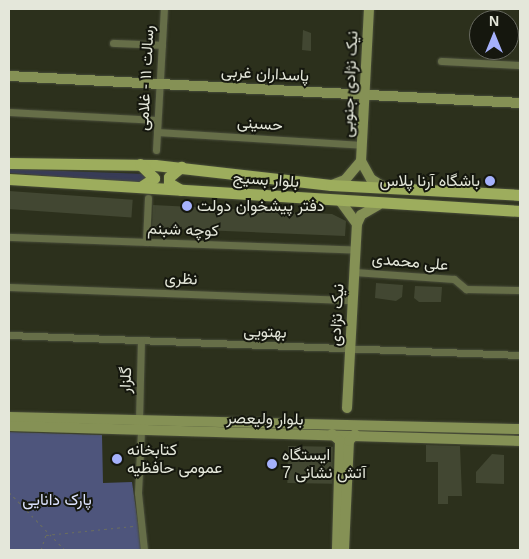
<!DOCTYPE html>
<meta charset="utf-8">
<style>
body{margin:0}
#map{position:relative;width:529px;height:559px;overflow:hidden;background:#2c301c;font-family:Helvetica,Vazirmatn,sans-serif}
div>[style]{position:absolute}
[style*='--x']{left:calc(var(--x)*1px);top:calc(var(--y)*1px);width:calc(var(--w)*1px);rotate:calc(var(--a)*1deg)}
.green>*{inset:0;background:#383c57}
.forest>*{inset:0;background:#4e557c}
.building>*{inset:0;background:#424732;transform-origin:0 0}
.path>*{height:1px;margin-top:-0.5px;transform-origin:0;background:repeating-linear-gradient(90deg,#6b6e5d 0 2.5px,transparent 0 6.5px)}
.roads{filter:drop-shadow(0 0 1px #494d3a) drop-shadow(0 0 1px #494d3a)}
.street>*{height:7px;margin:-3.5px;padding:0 3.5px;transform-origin:3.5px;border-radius:3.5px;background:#666e48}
.secondary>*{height:10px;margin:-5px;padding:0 5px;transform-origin:5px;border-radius:5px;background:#859155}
.primary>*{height:11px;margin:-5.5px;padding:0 5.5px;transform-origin:5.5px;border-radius:5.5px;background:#9dad5d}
.dots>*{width:14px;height:14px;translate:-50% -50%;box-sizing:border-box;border:2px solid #15170e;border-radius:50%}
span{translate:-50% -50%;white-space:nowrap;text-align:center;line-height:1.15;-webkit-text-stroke:4px #15170e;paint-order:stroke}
.street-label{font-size:16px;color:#e4e7da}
.poi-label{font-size:16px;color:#e4e7da}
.right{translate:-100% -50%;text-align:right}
.left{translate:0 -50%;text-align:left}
.park-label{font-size:16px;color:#dde3fe}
.frame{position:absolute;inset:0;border:10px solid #e4e7da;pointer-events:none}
.north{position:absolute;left:469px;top:10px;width:50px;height:50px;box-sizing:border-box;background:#15170e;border:1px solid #686a60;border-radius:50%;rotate:0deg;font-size:14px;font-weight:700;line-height:20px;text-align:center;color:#e4e7da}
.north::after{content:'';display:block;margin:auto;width:18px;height:22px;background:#a5b1fc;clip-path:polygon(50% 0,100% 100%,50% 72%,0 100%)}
</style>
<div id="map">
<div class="green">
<div style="clip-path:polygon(9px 169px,147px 174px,149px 175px,141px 183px,9px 173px)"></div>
</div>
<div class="forest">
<div style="clip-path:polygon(9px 432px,102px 435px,103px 483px,132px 482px,142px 550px,9px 550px)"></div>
</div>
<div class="building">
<div style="clip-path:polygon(303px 30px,311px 33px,311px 51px,302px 50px)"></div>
<div style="left:9px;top:191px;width:124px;height:18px;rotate:4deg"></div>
<div style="clip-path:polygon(153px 205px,332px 214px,346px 221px,345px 236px,152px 228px)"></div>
<div style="clip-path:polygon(376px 283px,403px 285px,402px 297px,396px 301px,375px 298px)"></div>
<div style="clip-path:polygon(415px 286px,442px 287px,441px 302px,419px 302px,414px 298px)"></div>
<div style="clip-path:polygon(426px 445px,460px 446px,462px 496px,448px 496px,448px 504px,438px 504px,438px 462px,426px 462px)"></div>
<div style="left:288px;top:446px;width:45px;height:37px;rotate:1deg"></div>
<div style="clip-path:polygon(492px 454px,504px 455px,504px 484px,476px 483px,476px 472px)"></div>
</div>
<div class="path">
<div style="--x:9;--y:492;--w:81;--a:46"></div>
<div style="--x:41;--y:550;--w:16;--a:-72"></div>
<div style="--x:46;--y:535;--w:88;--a:-5.8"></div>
</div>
<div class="roads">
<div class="street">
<div style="--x:113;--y:43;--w:49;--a:2.3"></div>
<div style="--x:441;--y:61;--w:79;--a:2.9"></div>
<div style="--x:9;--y:112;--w:148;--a:3.1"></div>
<div style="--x:157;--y:132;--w:205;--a:3.6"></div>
<div style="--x:156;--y:150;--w:141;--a:-86.8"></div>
<div style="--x:9;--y:237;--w:347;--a:2.1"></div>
<div style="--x:146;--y:242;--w:44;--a:-87.4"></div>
<div style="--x:354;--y:272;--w:100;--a:4"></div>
<div style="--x:454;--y:279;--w:16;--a:40"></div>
<div style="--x:466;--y:289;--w:54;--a:1.1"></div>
<div style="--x:9;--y:287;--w:344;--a:2.2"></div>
<div style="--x:9;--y:335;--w:511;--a:2.24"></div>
<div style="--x:139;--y:421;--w:81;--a:-88.6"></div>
<div style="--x:141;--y:431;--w:62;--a:92.8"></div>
<div style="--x:138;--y:493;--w:57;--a:84"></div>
</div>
<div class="secondary">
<div style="--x:9;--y:76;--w:512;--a:3.02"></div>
<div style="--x:361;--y:161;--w:21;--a:61"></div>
<div style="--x:371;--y:179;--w:15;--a:32"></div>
<div style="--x:332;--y:185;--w:14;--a:-21"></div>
<div style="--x:345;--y:180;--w:25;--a:-50"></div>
<div style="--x:361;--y:161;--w:152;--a:-87"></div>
<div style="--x:341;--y:202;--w:27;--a:54"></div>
<div style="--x:347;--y:408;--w:184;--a:-86.9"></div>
<div style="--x:357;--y:224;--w:10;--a:-66"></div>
<div style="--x:361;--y:215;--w:20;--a:-30"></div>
<div style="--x:9;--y:417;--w:511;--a:1.35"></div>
<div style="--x:9;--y:426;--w:511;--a:1.68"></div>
<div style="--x:332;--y:434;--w:11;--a:41"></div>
<div style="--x:340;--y:441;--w:109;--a:91.6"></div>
<div style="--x:344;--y:550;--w:109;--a:-87.4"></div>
<div style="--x:349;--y:441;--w:9;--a:-49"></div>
</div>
<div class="primary">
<div style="--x:9;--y:163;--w:146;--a:0.8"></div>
<div style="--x:155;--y:165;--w:177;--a:6.5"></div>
<div style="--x:331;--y:185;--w:189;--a:3"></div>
<div style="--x:140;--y:164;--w:20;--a:45"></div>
<div style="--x:154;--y:178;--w:14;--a:146"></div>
<div style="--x:9;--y:179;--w:512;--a:3.58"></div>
<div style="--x:181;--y:190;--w:14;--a:-150"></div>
<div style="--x:169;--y:183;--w:6;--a:-90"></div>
<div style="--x:169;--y:177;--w:16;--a:-40"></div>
</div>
</div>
<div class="dots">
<div style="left:490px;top:181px;background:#a5b1fc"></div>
<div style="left:187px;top:206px;background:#a5b1fc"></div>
<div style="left:117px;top:459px;background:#a5b1fc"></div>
<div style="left:272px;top:464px;background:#a5b1fc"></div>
</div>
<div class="street-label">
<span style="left:265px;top:74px;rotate:3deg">پاسداران غربی</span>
<span style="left:146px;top:78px;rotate:-87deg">رسالت ۱۱ - غلامی</span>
<span style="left:350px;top:84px;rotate:-87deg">نیک نژادی جنوبی</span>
<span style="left:260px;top:124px;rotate:4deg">حسینی</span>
<span style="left:266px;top:180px;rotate:4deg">بلوار بسیج</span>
<span style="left:183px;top:230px;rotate:2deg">کوچه شبنم</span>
<span style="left:410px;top:262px;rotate:5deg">علی محمدی</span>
<span style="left:181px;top:279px;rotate:2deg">نظری</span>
<span style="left:337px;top:315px;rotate:-87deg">نیک نژادی</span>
<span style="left:265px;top:332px;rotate:2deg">بهتویی</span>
<span style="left:126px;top:380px;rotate:-88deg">گلزار</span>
<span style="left:265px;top:419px;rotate:1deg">بلوار ولیعصر</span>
</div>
<div class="poi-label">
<span class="right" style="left:480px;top:181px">باشگاه آرنا پلاس</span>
<span class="left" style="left:197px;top:206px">دفتر پیشخوان دولت</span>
<span class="left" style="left:127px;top:459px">کتابخانه<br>عمومی حافظیه</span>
<span class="left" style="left:282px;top:464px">ایستگاه<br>آتش نشانی 7</span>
</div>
<div class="park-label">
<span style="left:57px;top:500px">پارک دانایی</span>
</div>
<div class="frame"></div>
<div class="north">N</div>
</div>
